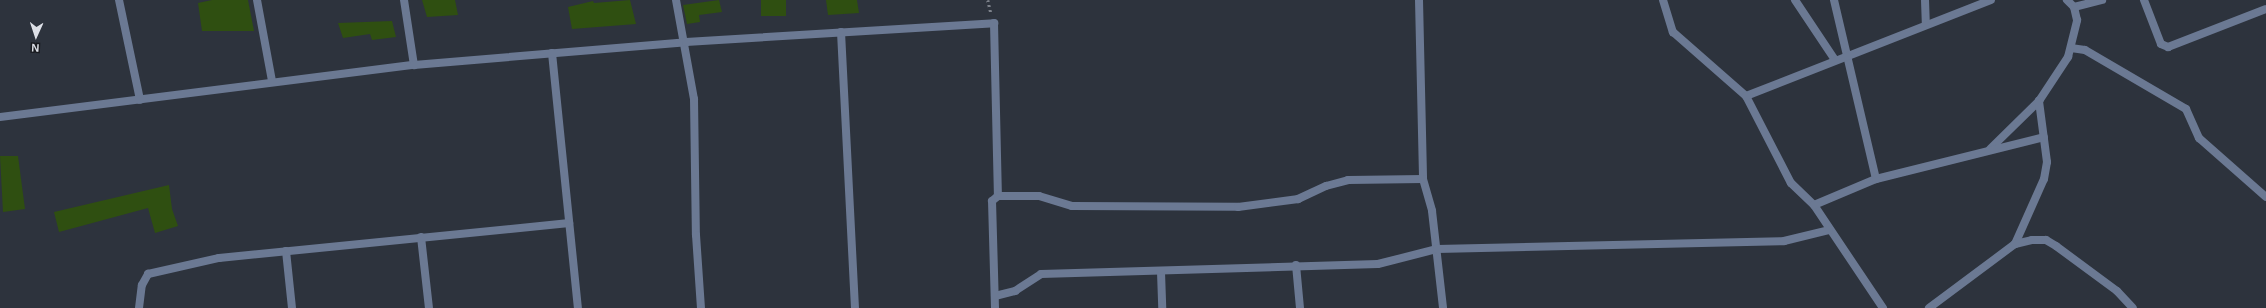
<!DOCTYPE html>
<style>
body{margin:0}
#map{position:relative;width:2266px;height:308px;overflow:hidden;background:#2d333d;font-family:Helvetica,sans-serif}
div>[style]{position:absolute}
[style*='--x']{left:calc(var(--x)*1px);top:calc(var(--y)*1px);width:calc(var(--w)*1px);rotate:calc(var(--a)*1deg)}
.building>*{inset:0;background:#2f4f11;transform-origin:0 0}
.path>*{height:2.5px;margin-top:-1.25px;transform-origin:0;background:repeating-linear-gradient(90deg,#7d828b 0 2px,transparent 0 5px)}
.street>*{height:8px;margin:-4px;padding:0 4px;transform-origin:4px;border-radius:4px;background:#6b7993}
span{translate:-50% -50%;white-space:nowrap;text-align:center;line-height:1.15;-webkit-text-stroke:4px #181a1f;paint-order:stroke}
.north{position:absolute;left:16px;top:16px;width:40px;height:40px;-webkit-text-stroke:3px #181a1f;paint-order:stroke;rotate:183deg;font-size:11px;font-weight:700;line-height:16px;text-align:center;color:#dde0e7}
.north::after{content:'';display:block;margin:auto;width:14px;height:18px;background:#dde0e7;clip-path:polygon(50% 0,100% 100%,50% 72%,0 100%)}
</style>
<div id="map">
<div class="building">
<div style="clip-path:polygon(212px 0,248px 0,254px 31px,202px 31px,198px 3px)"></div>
<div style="clip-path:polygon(422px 0,455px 0,458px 15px,427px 17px)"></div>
<div style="clip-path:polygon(630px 0,636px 24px,572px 29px,568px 7px,593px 1px,594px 3px)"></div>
<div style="clip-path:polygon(719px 0,722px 12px,699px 15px,700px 22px,687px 24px,683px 5px)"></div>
<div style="left:761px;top:0;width:25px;height:16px"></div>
<div style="clip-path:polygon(826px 0,857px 0,859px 13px,828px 15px)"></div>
<div style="clip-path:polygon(392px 21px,396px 37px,372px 40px,370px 34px,343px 38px,338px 23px)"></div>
<div style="clip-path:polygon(0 156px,18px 156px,25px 209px,3px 212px)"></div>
<div style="clip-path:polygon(169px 185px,172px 209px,178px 226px,155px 233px,148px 208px,59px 232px,54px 212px)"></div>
</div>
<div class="path">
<div style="--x:988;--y:0;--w:13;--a:77"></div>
</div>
<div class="street">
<div style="--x:119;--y:0;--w:102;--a:78.1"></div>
<div style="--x:257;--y:0;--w:82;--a:79.5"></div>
<div style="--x:404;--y:0;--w:66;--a:81.3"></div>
<div style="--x:676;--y:0;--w:101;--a:79.7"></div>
<div style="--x:694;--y:99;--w:136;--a:89.2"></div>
<div style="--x:696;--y:235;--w:73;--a:86.1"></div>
<div style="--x:1419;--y:0;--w:179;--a:88.7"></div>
<div style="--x:1423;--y:179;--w:33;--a:74"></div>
<div style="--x:1432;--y:211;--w:98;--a:83.5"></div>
<div style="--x:1663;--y:0;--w:34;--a:73"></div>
<div style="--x:1673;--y:32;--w:97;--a:41.2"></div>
<div style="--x:1746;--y:96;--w:98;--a:62.7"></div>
<div style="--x:1791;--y:183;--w:32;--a:44"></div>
<div style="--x:1814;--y:205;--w:124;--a:56.2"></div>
<div style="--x:1795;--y:0;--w:72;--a:56.3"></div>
<div style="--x:1834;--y:0;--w:184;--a:76.8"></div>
<div style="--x:1925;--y:0;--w:24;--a:88"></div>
<div style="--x:2144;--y:0;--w:47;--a:68.9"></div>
<div style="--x:2161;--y:44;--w:8;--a:23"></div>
<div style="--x:2168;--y:47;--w:105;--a:-21.2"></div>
<div style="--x:2074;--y:7;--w:29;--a:-14"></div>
<div style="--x:841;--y:32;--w:276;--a:87.1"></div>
<div style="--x:2071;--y:48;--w:14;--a:8"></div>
<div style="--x:2085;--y:50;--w:117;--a:30.3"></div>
<div style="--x:2186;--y:109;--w:32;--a:66"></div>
<div style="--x:2199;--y:138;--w:89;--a:41.4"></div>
<div style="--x:552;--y:53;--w:256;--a:84.2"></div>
<div style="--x:1746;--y:96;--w:263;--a:-21.4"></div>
<div style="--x:0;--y:117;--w:417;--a:-7.2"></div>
<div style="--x:414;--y:65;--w:273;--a:-4.8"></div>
<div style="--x:686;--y:42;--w:309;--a:-3.5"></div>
<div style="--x:994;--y:23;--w:173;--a:88.7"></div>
<div style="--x:1990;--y:149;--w:69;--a:-44.4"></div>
<div style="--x:2039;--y:101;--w:53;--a:-56.6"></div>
<div style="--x:2068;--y:57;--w:38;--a:-76"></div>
<div style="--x:2077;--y:20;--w:13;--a:-103"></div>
<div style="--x:2074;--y:7;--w:10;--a:-135"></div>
<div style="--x:1814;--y:205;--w:67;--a:-22.8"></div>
<div style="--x:1876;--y:179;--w:173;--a:-14"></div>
<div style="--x:421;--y:237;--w:71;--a:83.6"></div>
<div style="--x:2015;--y:244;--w:71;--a:-66"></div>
<div style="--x:2044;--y:179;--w:17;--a:-80"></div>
<div style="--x:2047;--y:162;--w:62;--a:-97.5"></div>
<div style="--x:286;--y:251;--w:57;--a:84"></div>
<div style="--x:1296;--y:265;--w:43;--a:84.7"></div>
<div style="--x:1161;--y:272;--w:36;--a:88"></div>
<div style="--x:995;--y:296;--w:21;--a:-14"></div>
<div style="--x:1015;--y:291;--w:31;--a:-33"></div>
<div style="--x:1041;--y:274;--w:337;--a:-1.7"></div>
<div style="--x:1378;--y:264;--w:61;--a:-14.3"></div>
<div style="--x:1437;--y:249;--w:347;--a:-1.3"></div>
<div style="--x:1784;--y:241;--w:46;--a:-13.7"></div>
<div style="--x:139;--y:308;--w:23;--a:-83"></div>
<div style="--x:142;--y:285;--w:13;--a:-61"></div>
<div style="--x:148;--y:274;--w:73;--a:-12.7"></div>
<div style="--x:219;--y:258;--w:352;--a:-5.7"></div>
<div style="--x:995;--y:308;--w:107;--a:-91.6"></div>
<div style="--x:992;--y:201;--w:8;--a:-40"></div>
<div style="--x:998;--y:196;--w:41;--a:0"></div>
<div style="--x:1039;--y:196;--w:34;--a:17"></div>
<div style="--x:1072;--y:206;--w:166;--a:0.3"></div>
<div style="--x:1238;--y:207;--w:61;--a:-7.6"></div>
<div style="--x:1298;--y:199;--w:31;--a:-25"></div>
<div style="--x:1326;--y:186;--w:23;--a:-15"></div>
<div style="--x:1348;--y:180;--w:75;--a:-0.8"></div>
<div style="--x:1929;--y:308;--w:107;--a:-36.7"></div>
<div style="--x:2015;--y:244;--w:17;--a:-13"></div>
<div style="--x:2032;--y:240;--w:14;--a:0"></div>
<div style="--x:2046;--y:240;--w:12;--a:31"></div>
<div style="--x:2056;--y:246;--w:76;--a:36.4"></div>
<div style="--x:2117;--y:291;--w:23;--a:47"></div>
</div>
<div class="north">N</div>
</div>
